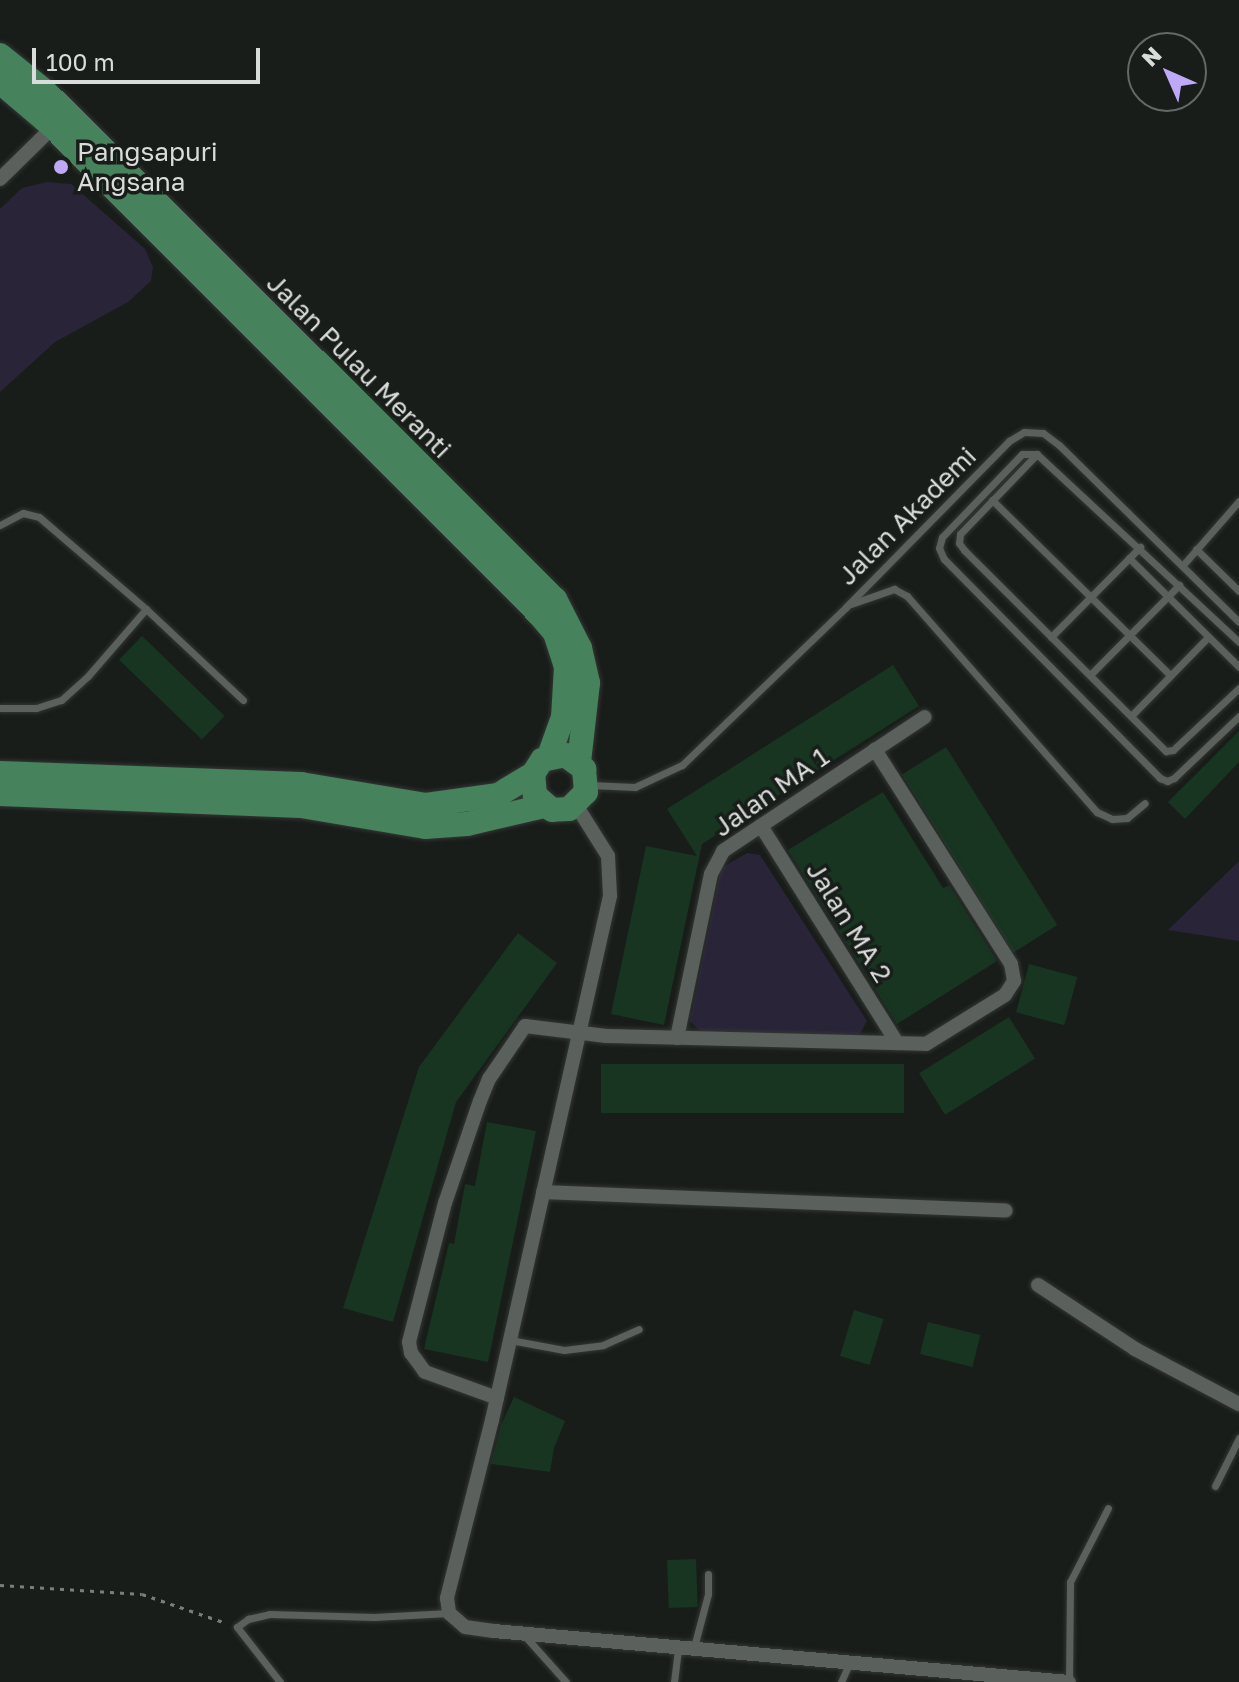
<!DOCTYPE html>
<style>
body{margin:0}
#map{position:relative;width:1239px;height:1682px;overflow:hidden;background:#181d19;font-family:"Golos Text",sans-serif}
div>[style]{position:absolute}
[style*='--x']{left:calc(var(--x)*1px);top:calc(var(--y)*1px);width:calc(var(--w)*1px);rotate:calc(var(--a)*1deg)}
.green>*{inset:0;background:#2a2439}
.building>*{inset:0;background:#173521;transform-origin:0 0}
.path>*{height:3px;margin-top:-1.5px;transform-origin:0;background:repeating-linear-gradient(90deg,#7a7e7b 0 4px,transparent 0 10px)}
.roads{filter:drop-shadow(0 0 2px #333634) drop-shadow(0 0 2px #333634)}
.lane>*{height:7px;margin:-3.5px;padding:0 3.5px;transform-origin:3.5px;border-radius:3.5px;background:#5a605b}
.street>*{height:14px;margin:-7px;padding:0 7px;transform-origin:7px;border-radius:7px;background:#5a605b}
.primary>*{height:24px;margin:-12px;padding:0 12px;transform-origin:12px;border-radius:12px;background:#46825c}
.dots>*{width:22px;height:22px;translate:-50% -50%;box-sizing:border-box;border:4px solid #181d19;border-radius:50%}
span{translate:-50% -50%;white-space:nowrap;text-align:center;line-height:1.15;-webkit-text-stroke:7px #181d19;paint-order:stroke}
.poi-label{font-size:26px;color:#d9dcda}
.left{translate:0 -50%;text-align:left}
.street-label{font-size:26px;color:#d9dcda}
.north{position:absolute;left:1127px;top:32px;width:80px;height:80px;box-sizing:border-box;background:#181d19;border:2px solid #656966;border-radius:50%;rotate:315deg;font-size:22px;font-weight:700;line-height:32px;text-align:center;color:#d9dcda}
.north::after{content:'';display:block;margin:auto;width:28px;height:36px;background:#bda9f5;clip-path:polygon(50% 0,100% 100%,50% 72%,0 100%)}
.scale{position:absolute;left:32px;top:48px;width:228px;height:36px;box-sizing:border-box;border:4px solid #d9dcda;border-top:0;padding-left:10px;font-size:24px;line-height:28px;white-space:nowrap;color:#d9dcda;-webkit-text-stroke:6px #181d19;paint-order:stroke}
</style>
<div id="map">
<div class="green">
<div style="clip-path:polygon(47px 182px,71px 184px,145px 249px,153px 267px,151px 281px,128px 302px,55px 342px,0 392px,0 209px,22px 188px)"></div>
<div style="clip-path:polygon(747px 853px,760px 855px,867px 1021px,859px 1036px,702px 1033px,690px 1021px,721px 868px)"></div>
<div style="clip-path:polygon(1239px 861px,1239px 941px,1168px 930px)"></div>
</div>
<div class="building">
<div style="left:142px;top:636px;width:115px;height:33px;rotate:44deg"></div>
<div style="clip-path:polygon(893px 665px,919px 706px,702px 844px,664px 1025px,611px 1014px,646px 846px,697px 856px,667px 809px)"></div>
<div style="clip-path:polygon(1239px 731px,1239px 762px,1185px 819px,1168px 802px)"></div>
<div style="left:946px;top:747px;width:210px;height:52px;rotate:58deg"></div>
<div style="clip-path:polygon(883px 792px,943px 888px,949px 885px,997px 961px,897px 1024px,788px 850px)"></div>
<div style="clip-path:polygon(518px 933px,557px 963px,456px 1102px,393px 1322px,343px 1308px,419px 1067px)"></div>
<div style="left:1029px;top:964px;width:50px;height:50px;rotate:15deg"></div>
<div style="left:1009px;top:1017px;width:49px;height:106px;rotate:58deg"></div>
<div style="left:601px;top:1064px;width:303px;height:49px"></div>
<div style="clip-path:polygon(487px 1122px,536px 1131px,488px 1362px,424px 1349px,449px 1243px,454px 1244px,465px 1184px,475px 1186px)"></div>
<div style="left:854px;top:1310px;width:31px;height:48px;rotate:17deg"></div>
<div style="left:928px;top:1322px;width:54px;height:33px;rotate:14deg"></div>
<div style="clip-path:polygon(514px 1397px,565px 1421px,554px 1448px,550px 1472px,491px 1464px,501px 1425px)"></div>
<div style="left:696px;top:1559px;width:48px;height:29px;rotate:88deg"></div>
</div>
<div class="path">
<div style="--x:0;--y:1585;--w:142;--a:3.6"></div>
<div style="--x:142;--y:1594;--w:89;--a:19"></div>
</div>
<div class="roads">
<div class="lane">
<div style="--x:1037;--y:454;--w:111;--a:133.9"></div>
<div style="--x:960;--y:534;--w:9;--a:96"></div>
<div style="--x:959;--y:543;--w:9;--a:54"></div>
<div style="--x:964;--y:550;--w:285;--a:44.9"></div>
<div style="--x:1166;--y:751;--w:7;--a:-8"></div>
<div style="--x:1173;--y:750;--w:91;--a:-43.2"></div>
<div style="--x:992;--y:500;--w:250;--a:44.5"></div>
<div style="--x:0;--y:525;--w:26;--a:-28"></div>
<div style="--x:23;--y:513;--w:16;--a:14"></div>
<div style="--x:39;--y:517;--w:141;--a:40.7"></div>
<div style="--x:146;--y:609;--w:89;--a:130.9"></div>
<div style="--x:88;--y:676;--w:36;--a:138"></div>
<div style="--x:61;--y:700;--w:26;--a:162"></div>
<div style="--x:36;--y:708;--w:36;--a:180"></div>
<div style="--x:1196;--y:549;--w:60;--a:44.3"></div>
<div style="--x:1129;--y:558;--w:155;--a:44.7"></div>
<div style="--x:1183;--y:565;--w:85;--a:-48.8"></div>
<div style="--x:851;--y:604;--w:46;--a:-19.2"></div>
<div style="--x:894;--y:589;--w:15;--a:28"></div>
<div style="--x:907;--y:596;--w:288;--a:48.7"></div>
<div style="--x:1097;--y:812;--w:17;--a:25"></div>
<div style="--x:1112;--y:819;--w:15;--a:-4"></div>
<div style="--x:1127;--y:818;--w:23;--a:-40"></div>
<div style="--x:146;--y:609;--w:133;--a:43.2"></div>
<div style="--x:1051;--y:637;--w:127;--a:-45.3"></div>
<div style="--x:1239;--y:642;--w:276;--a:-137.1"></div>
<div style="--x:1037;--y:454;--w:15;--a:180"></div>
<div style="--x:1022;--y:454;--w:115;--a:133.9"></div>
<div style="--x:942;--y:537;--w:11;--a:105"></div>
<div style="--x:939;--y:548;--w:12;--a:66"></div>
<div style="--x:944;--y:559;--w:308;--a:45.4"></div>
<div style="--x:1160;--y:778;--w:8;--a:23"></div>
<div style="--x:1167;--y:781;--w:8;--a:-23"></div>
<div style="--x:1174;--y:778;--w:90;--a:-43.6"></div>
<div style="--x:1090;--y:675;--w:127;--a:-45.3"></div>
<div style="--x:1131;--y:716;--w:110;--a:-45.7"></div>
<div style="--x:590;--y:785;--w:45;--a:2.5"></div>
<div style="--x:635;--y:787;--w:52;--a:-25.1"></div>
<div style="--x:682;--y:765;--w:228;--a:-43.9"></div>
<div style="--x:846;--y:607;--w:233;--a:-45.5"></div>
<div style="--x:1009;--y:441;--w:17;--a:-31"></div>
<div style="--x:1024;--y:432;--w:19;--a:3"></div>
<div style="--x:1043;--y:433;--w:20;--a:37"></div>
<div style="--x:1059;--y:445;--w:252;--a:44.5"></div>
<div style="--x:510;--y:1340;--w:55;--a:10.5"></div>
<div style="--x:564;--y:1350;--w:39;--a:-7"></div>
<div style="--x:603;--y:1345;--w:39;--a:-24"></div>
<div style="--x:1215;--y:1486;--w:54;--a:-63.4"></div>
<div style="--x:524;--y:1635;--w:63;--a:48.2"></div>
<div style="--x:694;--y:1647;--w:55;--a:-75.2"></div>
<div style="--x:708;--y:1594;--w:20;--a:-90"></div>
<div style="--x:280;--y:1682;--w:70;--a:-128"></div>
<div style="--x:237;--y:1627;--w:14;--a:-36"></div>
<div style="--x:248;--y:1619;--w:22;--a:-13"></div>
<div style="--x:269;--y:1614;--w:105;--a:1.6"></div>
<div style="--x:374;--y:1617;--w:75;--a:-3.1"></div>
<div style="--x:674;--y:1682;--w:34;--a:-83"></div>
<div style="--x:841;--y:1682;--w:20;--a:-66"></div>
<div style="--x:1069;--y:1682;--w:100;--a:-89.4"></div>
<div style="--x:1070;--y:1582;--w:83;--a:-62.8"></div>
</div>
<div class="street">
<div style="--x:0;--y:179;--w:74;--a:-44.5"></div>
<div style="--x:576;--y:805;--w:60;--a:57.9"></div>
<div style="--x:608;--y:856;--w:40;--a:87.1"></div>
<div style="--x:610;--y:896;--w:537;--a:102.69"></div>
<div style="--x:492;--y:1420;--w:184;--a:104.2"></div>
<div style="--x:447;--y:1598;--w:15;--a:82"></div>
<div style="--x:449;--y:1613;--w:21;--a:41"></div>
<div style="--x:465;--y:1627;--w:29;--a:8"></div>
<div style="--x:494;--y:1631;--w:577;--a:5.07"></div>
<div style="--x:761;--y:826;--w:256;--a:57.9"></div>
<div style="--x:677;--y:1038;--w:167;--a:-78.3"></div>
<div style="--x:711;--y:874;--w:26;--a:-62"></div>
<div style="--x:723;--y:851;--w:242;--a:-33.6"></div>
<div style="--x:543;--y:1192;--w:463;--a:2.3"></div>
<div style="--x:1038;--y:1285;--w:116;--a:33.4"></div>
<div style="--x:1135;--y:1349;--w:118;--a:27.9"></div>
<div style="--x:497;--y:1398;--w:77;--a:-160.1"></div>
<div style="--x:425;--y:1372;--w:24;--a:-126"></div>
<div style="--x:411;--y:1353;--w:11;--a:-100"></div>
<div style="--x:409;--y:1342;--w:144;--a:-75.5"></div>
<div style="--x:445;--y:1203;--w:108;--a:-71.1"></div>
<div style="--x:480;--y:1101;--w:24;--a:-68"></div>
<div style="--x:489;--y:1079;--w:64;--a:-55.8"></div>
<div style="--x:525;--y:1026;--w:82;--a:7"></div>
<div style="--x:606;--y:1036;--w:320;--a:1.4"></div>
<div style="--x:926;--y:1044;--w:93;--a:-31.8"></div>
<div style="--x:1005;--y:995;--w:17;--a:-57"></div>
<div style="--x:1014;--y:981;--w:17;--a:-100"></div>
<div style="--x:1011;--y:964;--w:254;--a:-122.4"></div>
</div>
<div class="primary">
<div style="--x:0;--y:55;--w:58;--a:38.7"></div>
<div style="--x:45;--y:91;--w:720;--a:44.89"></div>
<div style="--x:555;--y:599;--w:55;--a:63"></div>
<div style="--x:580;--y:648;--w:36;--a:77"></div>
<div style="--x:588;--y:683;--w:80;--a:96.5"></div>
<div style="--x:0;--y:82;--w:70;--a:40.3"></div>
<div style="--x:53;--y:127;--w:688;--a:45.06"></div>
<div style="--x:539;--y:614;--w:25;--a:50"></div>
<div style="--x:555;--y:633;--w:36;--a:72"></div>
<div style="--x:566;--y:667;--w:50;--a:93.4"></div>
<div style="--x:563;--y:717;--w:41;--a:109.7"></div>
<div style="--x:0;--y:773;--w:301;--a:2.1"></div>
<div style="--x:301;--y:784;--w:127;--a:9.5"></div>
<div style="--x:426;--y:805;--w:73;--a:-7.9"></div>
<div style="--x:498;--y:795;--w:41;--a:-31"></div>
<div style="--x:533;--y:774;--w:17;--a:-57"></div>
<div style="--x:542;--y:760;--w:24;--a:-12"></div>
<div style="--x:565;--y:755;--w:24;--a:36"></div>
<div style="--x:584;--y:769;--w:23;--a:85"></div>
<div style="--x:586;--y:792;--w:24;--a:135"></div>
<div style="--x:569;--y:809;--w:17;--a:177"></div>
<div style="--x:552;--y:810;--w:23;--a:-139"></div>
<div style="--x:535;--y:795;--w:21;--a:-95"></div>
<div style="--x:0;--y:794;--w:301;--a:2.3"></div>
<div style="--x:301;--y:806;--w:126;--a:9.6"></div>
<div style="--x:425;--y:827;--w:42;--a:-4.1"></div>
<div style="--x:467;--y:824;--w:79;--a:-13.2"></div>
</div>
</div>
<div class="dots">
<div style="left:61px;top:167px;background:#bda9f5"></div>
</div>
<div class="poi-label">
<span class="left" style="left:77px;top:167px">Pangsapuri<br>Angsana</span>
</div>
<div class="street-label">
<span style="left:359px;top:366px;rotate:45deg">Jalan Pulau Meranti</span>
<span style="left:907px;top:516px;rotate:-45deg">Jalan Akademi</span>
<span style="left:771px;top:792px;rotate:-35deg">Jalan MA 1</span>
<span style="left:849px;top:922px;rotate:58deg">Jalan MA 2</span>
</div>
<div class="north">N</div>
<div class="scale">100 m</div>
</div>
